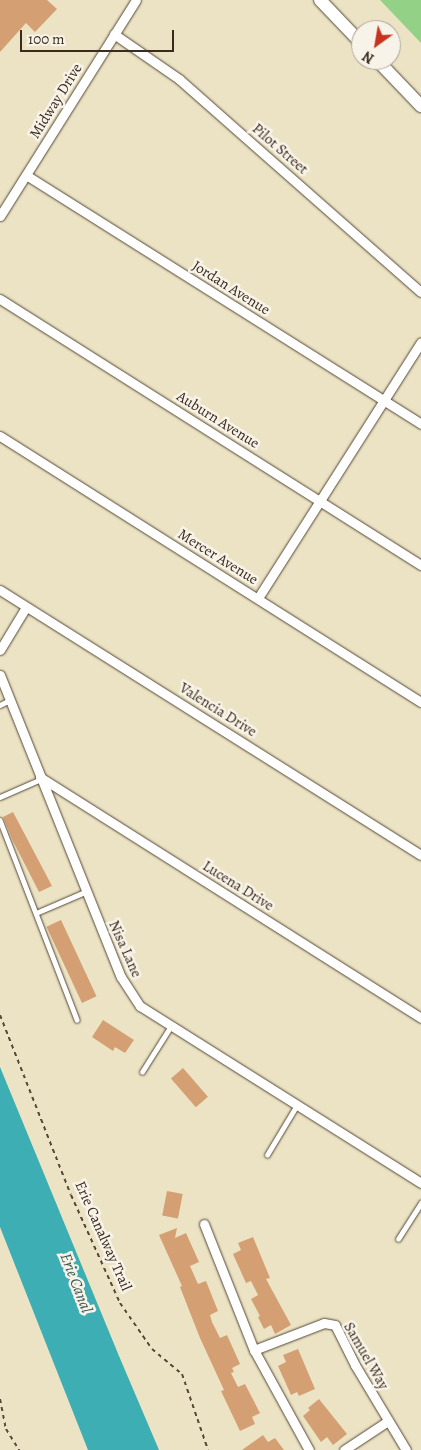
<!DOCTYPE html>
<style>
body{margin:0}
#map{position:relative;width:421px;height:1450px;overflow:hidden;background:#ebe3c3;font-family:Alegreya,serif}
div>[style]{position:absolute}
[style*='--x']{left:calc(var(--x)*1px);top:calc(var(--y)*1px);width:calc(var(--w)*1px);rotate:calc(var(--a)*1deg)}
.green>*{inset:0;background:#93d186}
.water>*{inset:0;background:#3caeb4}
.building>*{inset:0;background:#d49f73;transform-origin:0 0}
.path>*{height:2px;margin-top:-1px;transform-origin:0;background:repeating-linear-gradient(90deg,#554637 0 4px,transparent 0 8px)}
.roads{filter:drop-shadow(0 0 1px #554637) drop-shadow(0 0 1px #554637)}
.lane>*{height:4.5px;margin:-2.25px;padding:0 2.25px;transform-origin:2.25px;border-radius:2.25px;background:#fff}
.street>*{height:9px;margin:-4.5px;padding:0 4.5px;transform-origin:4.5px;border-radius:4.5px;background:#fff}
.secondary>*{height:12px;margin:-6px;padding:0 6px;transform-origin:6px;border-radius:6px;background:#fff}
span{translate:-50% -50%;white-space:nowrap;text-align:center;line-height:1.15;-webkit-text-stroke:5px #f7f3e8;paint-order:stroke}
.street-label{font-size:15px;color:#3b2a1e}
.water-label{font-size:16px;color:#3b5852;font-style:italic}
.north{position:absolute;left:351px;top:20px;width:50px;height:50px;box-sizing:border-box;background:#f7f3e8;border:1px solid #aca397;border-radius:50%;rotate:212deg;font-size:14px;font-weight:700;line-height:20px;text-align:center;color:#3b2a1e}
.north::after{content:'';display:block;margin:auto;width:18px;height:22px;background:#c8321e;clip-path:polygon(50% 0,100% 100%,50% 72%,0 100%)}
.scale{position:absolute;left:20px;top:30px;width:154px;height:22px;box-sizing:border-box;border:2px solid #3b2a1e;border-top:0;padding-left:6px;font-size:15px;line-height:18px;white-space:nowrap;color:#3b2a1e;-webkit-text-stroke:4px #f7f3e8;paint-order:stroke}
</style>
<div id="map">
<div class="green">
<div style="clip-path:polygon(380px 0,421px 0,421px 43px)"></div>
</div>
<div class="water">
<div style="clip-path:polygon(0 1067px,119px 1356px,159px 1450px,88px 1450px,0 1227px)"></div>
</div>
<div class="building">
<div style="clip-path:polygon(0 0,47px 0,57px 9px,35px 32px,26px 23px,0 52px)"></div>
<div style="clip-path:polygon(13px 812px,52px 886px,39px 892px,13px 841px,3px 817px)"></div>
<div style="left:61px;top:920px;width:84px;height:16px;rotate:65deg"></div>
<div style="clip-path:polygon(103px 1020px,134px 1040px,125px 1053px,115px 1047px,113px 1051px,92px 1037px)"></div>
<div style="left:183px;top:1068px;width:38px;height:16px;rotate:49deg"></div>
<div style="left:167px;top:1191px;width:16px;height:25px;rotate:11deg"></div>
<div style="clip-path:polygon(177px 1228px,175px 1238px,186px 1233px,199px 1262px,190px 1266px,198px 1284px,206px 1281px,218px 1311px,210px 1315px,212px 1322px,220px 1338px,227px 1335px,240px 1364px,232px 1368px,234px 1372px,231px 1373px,238px 1387px,245px 1384px,260px 1413px,252px 1417px,255px 1424px,240px 1431px,221px 1391px,224px 1390px,200px 1338px,180px 1287px,182px 1286px,159px 1235px)"></div>
<div style="clip-path:polygon(253px 1237px,270px 1278px,266px 1279px,291px 1325px,275px 1334px,271px 1325px,264px 1329px,258px 1317px,260px 1316px,251px 1299px,258px 1295px,251px 1281px,246px 1283px,233px 1254px,241px 1250px,238px 1243px)"></div>
<div style="clip-path:polygon(298px 1349px,315px 1389px,299px 1396px,297px 1392px,291px 1395px,278px 1366px,286px 1362px,283px 1355px)"></div>
<div style="clip-path:polygon(319px 1399px,347px 1434px,333px 1445px,327px 1437px,321px 1442px,303px 1416px,310px 1410px,308px 1408px)"></div>
<div style="clip-path:polygon(263px 1435px,268px 1442px,275px 1438px,284px 1450px,242px 1450px)"></div>
</div>
<div class="path">
<div style="--x:0;--y:1015;--w:193;--a:68.5"></div>
<div style="--x:71;--y:1195;--w:119;--a:65.6"></div>
<div style="--x:120;--y:1303;--w:56;--a:55.2"></div>
<div style="--x:152;--y:1349;--w:39;--a:40"></div>
<div style="--x:182;--y:1374;--w:80;--a:71.1"></div>
<div style="--x:0;--y:1399;--w:31;--a:79"></div>
<div style="--x:6;--y:1429;--w:25;--a:58"></div>
</div>
<div class="roads">
<div class="lane">
<div style="--x:0;--y:705;--w:11;--a:-27"></div>
<div style="--x:0;--y:797;--w:45;--a:-23.7"></div>
<div style="--x:0;--y:820;--w:214;--a:68.9"></div>
<div style="--x:36;--y:913;--w:53;--a:-23.2"></div>
<div style="--x:142;--y:1072;--w:54;--a:-57.8"></div>
<div style="--x:267;--y:1155;--w:58;--a:-59"></div>
<div style="--x:398;--y:1239;--w:43;--a:-57.4"></div>
</div>
<div class="street">
<div style="--x:114;--y:34;--w:79;--a:34.7"></div>
<div style="--x:179;--y:79;--w:322;--a:41.4"></div>
<div style="--x:26;--y:175;--w:467;--a:32.2"></div>
<div style="--x:0;--y:216;--w:255;--a:-57.8"></div>
<div style="--x:0;--y:299;--w:498;--a:32.3"></div>
<div style="--x:0;--y:436;--w:498;--a:32.3"></div>
<div style="--x:0;--y:590;--w:497;--a:32.2"></div>
<div style="--x:258;--y:598;--w:303;--a:-57.5"></div>
<div style="--x:0;--y:650;--w:50;--a:-58.8"></div>
<div style="--x:0;--y:675;--w:325;--a:68.2"></div>
<div style="--x:121;--y:977;--w:35;--a:57"></div>
<div style="--x:140;--y:1006;--w:332;--a:32.2"></div>
<div style="--x:40;--y:777;--w:451;--a:32.3"></div>
<div style="--x:204;--y:1224;--w:136;--a:68.4"></div>
<div style="--x:309;--y:1450;--w:114;--a:-118.8"></div>
<div style="--x:254;--y:1350;--w:75;--a:-21.1"></div>
<div style="--x:324;--y:1323;--w:11;--a:10"></div>
<div style="--x:335;--y:1325;--w:45;--a:63.4"></div>
<div style="--x:355;--y:1365;--w:99;--a:59"></div>
<div style="--x:344;--y:1450;--w:53;--a:-33.4"></div>
</div>
<div class="secondary">
<div style="--x:320;--y:0;--w:59;--a:46.4"></div>
<div style="--x:377;--y:60;--w:64;--a:46.3"></div>
</div>
</div>
<div class="street-label">
<span style="left:56px;top:101px;rotate:-58deg">Midway Drive</span>
<span style="left:280px;top:149px;rotate:41deg">Pilot Street</span>
<span style="left:231px;top:288px;rotate:32deg">Jordan Avenue</span>
<span style="left:218px;top:420px;rotate:32deg">Auburn Avenue</span>
<span style="left:218px;top:557px;rotate:32deg">Mercer Avenue</span>
<span style="left:218px;top:710px;rotate:32deg">Valencia Drive</span>
<span style="left:238px;top:886px;rotate:32deg">Lucena Drive</span>
<span style="left:125px;top:949px;rotate:66deg">Nisa Lane</span>
<span style="left:103px;top:1236px;rotate:66deg">Erie Canalway Trail</span>
<span style="left:366px;top:1356px;rotate:60deg">Samuel Way</span>
</div>
<div class="water-label">
<span style="left:76px;top:1283px;rotate:69deg">Erie Canal</span>
</div>
<div class="north">N</div>
<div class="scale">100 m</div>
</div>
